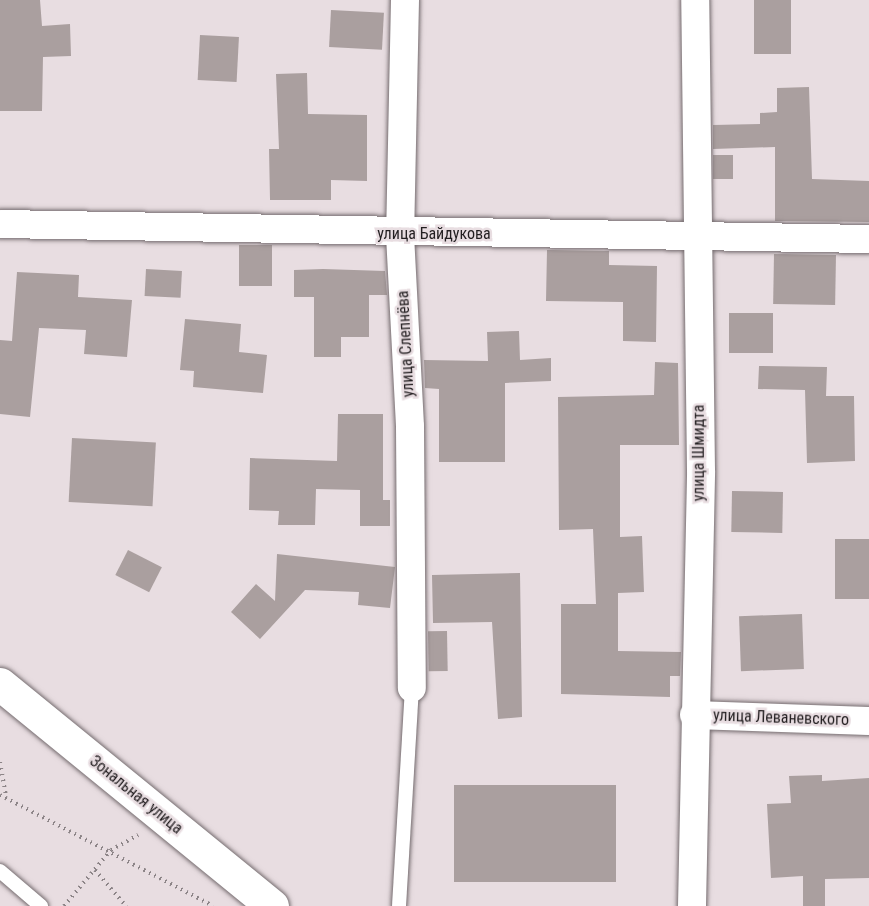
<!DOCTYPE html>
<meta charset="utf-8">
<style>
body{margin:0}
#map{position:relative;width:869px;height:906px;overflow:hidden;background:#e8dde1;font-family:"Roboto Condensed",sans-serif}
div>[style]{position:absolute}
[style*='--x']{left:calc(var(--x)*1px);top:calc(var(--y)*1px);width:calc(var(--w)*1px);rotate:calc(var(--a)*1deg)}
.building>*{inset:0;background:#aa9f9f;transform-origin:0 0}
.path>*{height:4px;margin-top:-2px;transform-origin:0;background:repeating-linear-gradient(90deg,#8c8487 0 1.5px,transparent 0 6px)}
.roads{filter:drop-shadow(0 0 2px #756c6f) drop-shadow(0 0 2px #756c6f)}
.service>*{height:14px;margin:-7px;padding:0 7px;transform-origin:7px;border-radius:7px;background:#fff}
.minor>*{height:28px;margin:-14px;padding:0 14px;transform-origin:14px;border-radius:14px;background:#fff}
.tertiary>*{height:33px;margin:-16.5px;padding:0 16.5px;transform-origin:16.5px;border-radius:16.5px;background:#fff}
span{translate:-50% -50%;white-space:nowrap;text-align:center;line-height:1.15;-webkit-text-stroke:5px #e8dde1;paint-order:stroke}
.street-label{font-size:16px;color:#221e20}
</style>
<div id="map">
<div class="building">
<div style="clip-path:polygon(0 0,40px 0,42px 26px,70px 24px,71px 56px,43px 57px,42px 111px,0 111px)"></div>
<div style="left:791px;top:0;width:54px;height:37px;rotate:90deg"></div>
<div style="left:331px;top:10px;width:53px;height:37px;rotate:3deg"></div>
<div style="left:200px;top:35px;width:39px;height:45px;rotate:3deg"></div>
<div style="clip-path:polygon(307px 73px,308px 114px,367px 115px,367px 181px,331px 180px,331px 200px,270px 200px,269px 149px,279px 149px,276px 74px)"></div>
<div style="clip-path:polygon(809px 87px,812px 179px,869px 181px,869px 222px,775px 221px,775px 147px,713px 149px,713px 125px,760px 124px,760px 113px,777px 112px,777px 88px)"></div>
<div style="left:713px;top:155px;width:20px;height:24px"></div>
<div style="left:239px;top:245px;width:33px;height:41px"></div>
<div style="clip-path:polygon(547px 250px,609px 251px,609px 265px,657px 266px,656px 342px,623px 341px,623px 302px,546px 301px)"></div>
<div style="left:774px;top:254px;width:62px;height:50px;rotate:1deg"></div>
<div style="left:146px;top:269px;width:36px;height:27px;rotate:3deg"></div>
<div style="clip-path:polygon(323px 269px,385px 271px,387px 295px,369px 295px,369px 337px,341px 337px,341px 357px,314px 357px,314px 297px,294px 297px,294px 270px)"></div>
<div style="clip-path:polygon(17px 272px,79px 275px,78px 297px,132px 300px,127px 357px,84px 354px,86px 330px,39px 328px,30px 417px,0 414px,0 340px,12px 341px)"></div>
<div style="left:729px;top:313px;width:44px;height:40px"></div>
<div style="clip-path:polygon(185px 319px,241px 324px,239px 352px,267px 355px,263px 393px,193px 387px,194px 371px,180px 370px)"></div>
<div style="clip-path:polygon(519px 331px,520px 360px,551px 358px,551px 381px,505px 383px,505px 462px,439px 462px,439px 389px,425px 388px,424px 360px,488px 361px,487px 332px)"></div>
<div style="clip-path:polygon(655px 362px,678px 363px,679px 445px,620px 445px,620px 537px,642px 536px,644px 592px,618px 593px,618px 651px,681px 652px,680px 676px,670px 676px,670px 697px,561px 694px,561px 604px,596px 604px,593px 529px,559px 530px,558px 397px,654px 395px)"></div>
<div style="clip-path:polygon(759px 366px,827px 367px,826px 396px,854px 396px,855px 461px,807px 463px,805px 390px,758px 389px)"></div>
<div style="clip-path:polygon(338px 414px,383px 414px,383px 500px,390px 500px,390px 526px,360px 526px,360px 490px,316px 489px,315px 525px,278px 525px,279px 511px,249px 510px,250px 458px,337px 461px)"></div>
<div style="left:72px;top:438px;width:84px;height:64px;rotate:3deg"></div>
<div style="left:732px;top:491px;width:51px;height:41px;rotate:1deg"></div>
<div style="left:835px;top:539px;width:34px;height:60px"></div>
<div style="left:128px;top:550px;width:38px;height:28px;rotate:27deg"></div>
<div style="clip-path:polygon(277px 554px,395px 567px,390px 608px,358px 605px,359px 592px,305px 590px,260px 639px,231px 612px,256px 584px,275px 601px)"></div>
<div style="clip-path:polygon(520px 573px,522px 717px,498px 719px,492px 622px,433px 623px,432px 575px)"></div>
<div style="left:802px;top:614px;width:55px;height:63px;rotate:88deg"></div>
<div style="left:447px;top:631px;width:40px;height:19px;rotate:89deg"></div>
<div style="clip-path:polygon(822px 775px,822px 781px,869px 778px,869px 878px,825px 879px,825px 906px,803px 906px,803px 876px,771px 878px,767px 804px,791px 803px,789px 776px)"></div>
<div style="left:454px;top:785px;width:162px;height:97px"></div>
</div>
<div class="path">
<div style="--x:0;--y:762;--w:36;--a:80"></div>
<div style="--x:0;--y:795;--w:240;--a:27.5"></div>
<div style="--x:95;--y:870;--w:48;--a:49.3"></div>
<div style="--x:64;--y:906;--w:73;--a:-50"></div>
<div style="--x:111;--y:850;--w:31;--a:-29"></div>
</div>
<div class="roads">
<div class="service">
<div style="--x:0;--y:871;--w:54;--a:40.5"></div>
<div style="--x:399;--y:906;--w:218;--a:-86.6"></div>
</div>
<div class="minor">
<div style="--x:405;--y:0;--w:235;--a:91.2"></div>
<div style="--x:400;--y:235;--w:192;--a:87"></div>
<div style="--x:410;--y:427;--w:261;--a:89.6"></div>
<div style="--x:0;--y:224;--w:869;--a:0.99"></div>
<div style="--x:694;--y:715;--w:175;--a:2"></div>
<div style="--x:692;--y:906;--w:435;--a:-88.8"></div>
<div style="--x:701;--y:471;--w:471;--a:-90.7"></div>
</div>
<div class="tertiary">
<div style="--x:0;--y:684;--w:351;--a:39.2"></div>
</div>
</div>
<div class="street-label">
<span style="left:434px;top:234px">улица Байдукова</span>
<span style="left:406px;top:344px;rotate:-93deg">улица Слепнёва</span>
<span style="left:699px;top:453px;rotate:-90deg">улица Шмидта</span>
<span style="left:781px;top:718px;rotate:2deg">улица Леваневского</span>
<span style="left:136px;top:795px;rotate:39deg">Зональная улица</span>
</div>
</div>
